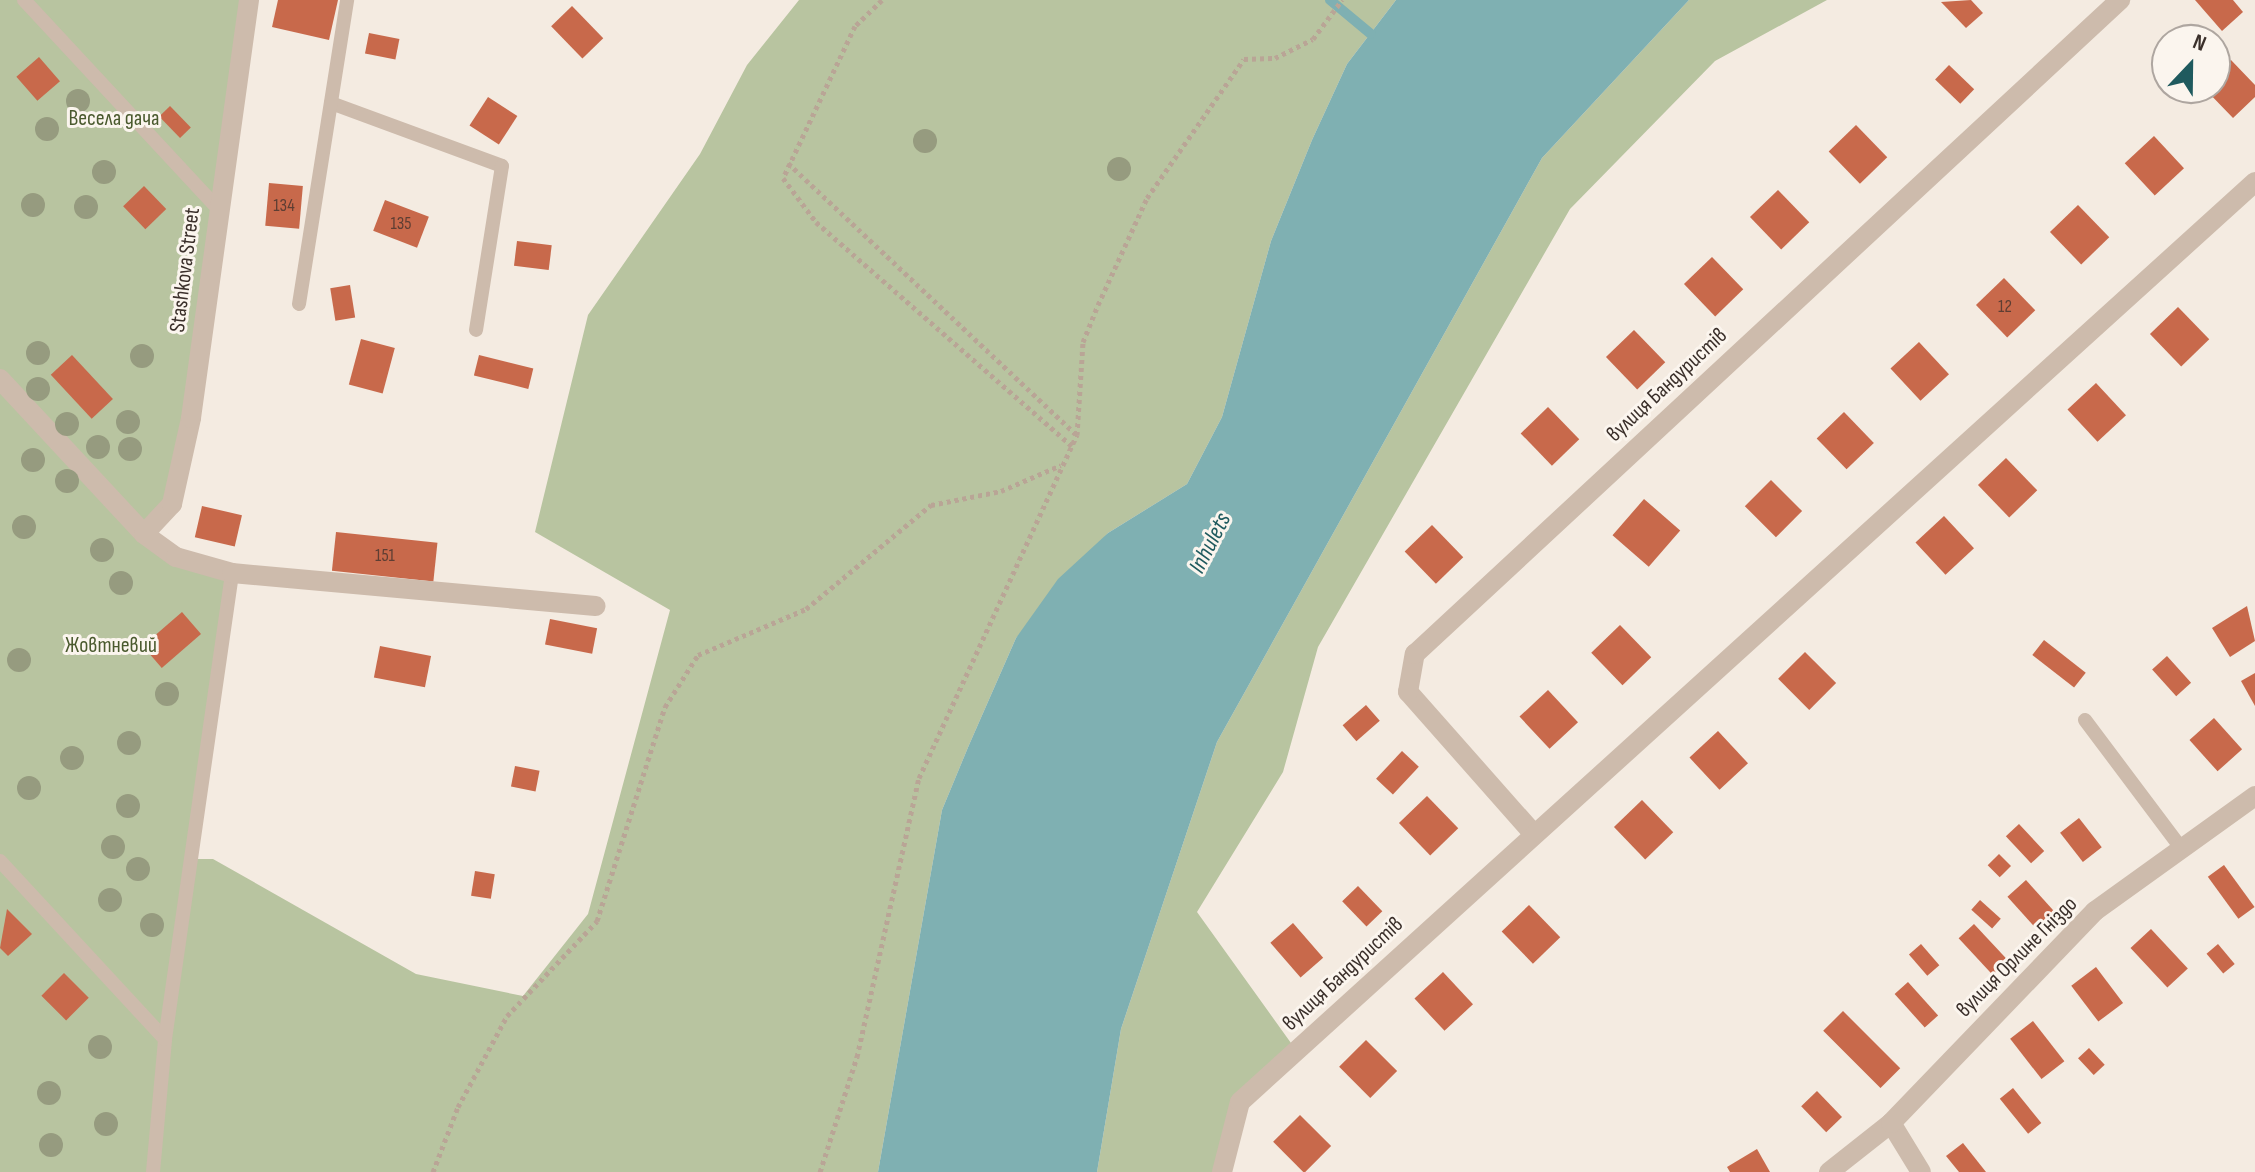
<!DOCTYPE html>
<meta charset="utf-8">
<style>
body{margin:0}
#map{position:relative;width:2255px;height:1172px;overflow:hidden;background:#f4ebe1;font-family:"Sofia Sans Condensed",sans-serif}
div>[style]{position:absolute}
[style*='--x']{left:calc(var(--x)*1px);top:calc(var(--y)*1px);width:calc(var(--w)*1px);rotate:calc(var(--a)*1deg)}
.green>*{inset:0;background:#b8c4a0}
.water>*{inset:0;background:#7fb0b2}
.stream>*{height:10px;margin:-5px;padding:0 5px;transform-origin:5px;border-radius:5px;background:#7fb0b2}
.building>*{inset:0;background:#c8694b;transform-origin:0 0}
.path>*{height:5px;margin-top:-2.5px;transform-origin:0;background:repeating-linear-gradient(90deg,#b9a596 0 4px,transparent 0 8px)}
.lane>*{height:14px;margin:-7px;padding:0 7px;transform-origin:7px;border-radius:7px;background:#cdbbac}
.street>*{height:20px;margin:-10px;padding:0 10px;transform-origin:10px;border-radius:10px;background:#cdbbac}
.trees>*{width:24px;height:24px;margin:-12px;border-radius:50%;background:#969b7f}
span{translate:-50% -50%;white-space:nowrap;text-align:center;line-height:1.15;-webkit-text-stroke:6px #fbf5ee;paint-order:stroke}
.number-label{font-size:18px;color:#5e3e33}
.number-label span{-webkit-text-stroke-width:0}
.park-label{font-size:22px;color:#4a5a2e}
.street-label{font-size:22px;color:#3b302b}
.water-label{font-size:24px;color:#1f5a5e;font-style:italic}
.north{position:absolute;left:2151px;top:24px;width:80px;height:80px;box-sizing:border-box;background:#fbf5ee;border:2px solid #aea6a0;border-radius:50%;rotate:22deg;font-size:22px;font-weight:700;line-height:32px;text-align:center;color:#3b302b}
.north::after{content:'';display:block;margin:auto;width:28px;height:36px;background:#1f5a5e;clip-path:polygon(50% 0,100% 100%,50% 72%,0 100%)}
</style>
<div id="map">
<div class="green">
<div style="clip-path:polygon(0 0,249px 0,172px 504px,145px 534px,232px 574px,192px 859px,213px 859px,416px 974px,523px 996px,588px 914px,670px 610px,535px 532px,588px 315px,700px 154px,747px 65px,799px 0,1396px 0,1347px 64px,1312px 140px,1271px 241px,1222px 417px,1187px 484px,1108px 533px,1016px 638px,969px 745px,942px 810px,878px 1172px,0 1172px)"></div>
<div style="clip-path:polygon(1689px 0,1827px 0,1715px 61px,1570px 209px,1318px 647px,1283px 772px,1197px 912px,1296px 1050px,1240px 1102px,1222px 1172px,1097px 1172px,1121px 1029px,1217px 742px,1542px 158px)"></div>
</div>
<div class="water">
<div style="clip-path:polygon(1396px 0,1689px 0,1542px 158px,1217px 742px,1121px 1029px,1097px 1172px,878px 1172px,942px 810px,969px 745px,1016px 638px,1058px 579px,1108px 533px,1187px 484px,1222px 417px,1271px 241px,1312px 140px,1347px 64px)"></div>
</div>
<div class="stream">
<div style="--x:1330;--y:0;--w:53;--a:39.7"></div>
</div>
<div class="building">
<div style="clip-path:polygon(278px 0,338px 0,329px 40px,272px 27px)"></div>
<div style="clip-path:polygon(1971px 0,1983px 13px,1966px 28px,1941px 2px)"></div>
<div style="clip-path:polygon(2195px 0,2233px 0,2243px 12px,2222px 31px)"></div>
<div style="left:572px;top:6px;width:45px;height:29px;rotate:46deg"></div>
<div style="left:369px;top:33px;width:31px;height:21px;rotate:11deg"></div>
<div style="left:39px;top:57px;width:32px;height:30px;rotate:49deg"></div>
<div style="clip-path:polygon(2231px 60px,2255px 85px,2255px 97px,2233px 118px,2204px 88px,2215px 88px,2215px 75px)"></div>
<div style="left:1949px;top:65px;width:35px;height:20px;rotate:44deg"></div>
<div style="left:488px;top:97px;width:35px;height:34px;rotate:33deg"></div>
<div style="left:170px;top:106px;width:30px;height:15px;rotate:46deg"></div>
<div style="left:1856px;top:125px;width:45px;height:38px;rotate:46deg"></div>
<div style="left:2154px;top:136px;width:44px;height:40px;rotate:47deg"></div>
<div style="left:269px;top:183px;width:34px;height:43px;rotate:5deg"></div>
<div style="left:144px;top:186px;width:32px;height:29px;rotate:46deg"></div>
<div style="left:1778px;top:190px;width:45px;height:39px;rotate:46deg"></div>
<div style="left:385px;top:200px;width:47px;height:33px;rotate:21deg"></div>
<div style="left:2078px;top:205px;width:45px;height:39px;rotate:46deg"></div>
<div style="left:517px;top:241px;width:35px;height:25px;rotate:7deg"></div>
<div style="left:1712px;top:257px;width:45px;height:39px;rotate:46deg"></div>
<div style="left:2004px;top:278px;width:45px;height:39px;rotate:46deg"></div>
<div style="left:350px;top:285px;width:33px;height:20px;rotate:81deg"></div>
<div style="left:2178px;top:307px;width:45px;height:39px;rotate:46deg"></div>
<div style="left:1634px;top:330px;width:45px;height:39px;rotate:46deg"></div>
<div style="left:361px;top:339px;width:35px;height:47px;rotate:15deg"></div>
<div style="left:1919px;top:342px;width:44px;height:39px;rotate:47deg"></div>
<div style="left:72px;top:355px;width:60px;height:29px;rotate:47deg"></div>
<div style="left:479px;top:355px;width:56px;height:21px;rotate:14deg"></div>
<div style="left:2096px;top:383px;width:44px;height:39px;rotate:47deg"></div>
<div style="left:1548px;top:407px;width:45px;height:38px;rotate:46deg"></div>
<div style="left:1844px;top:412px;width:43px;height:38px;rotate:46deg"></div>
<div style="left:2006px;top:458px;width:45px;height:39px;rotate:46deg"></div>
<div style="left:1771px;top:480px;width:44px;height:37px;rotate:45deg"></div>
<div style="left:1644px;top:499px;width:48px;height:48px;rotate:41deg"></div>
<div style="left:202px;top:506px;width:41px;height:32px;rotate:13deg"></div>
<div style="left:1944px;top:516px;width:44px;height:39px;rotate:47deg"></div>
<div style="left:1432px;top:525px;width:45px;height:38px;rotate:46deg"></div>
<div style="left:336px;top:532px;width:102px;height:39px;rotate:6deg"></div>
<div style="clip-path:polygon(2247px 606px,2255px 641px,2230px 657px,2212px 628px)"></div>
<div style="left:182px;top:612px;width:29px;height:52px;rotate:49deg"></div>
<div style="left:550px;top:619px;width:48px;height:26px;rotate:11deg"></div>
<div style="left:1620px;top:625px;width:45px;height:40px;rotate:46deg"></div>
<div style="left:2044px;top:640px;width:53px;height:19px;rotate:38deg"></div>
<div style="left:380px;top:646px;width:52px;height:32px;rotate:11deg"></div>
<div style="left:1805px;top:652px;width:44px;height:38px;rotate:45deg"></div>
<div style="left:2167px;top:656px;width:36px;height:20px;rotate:48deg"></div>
<div style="clip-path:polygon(2255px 673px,2255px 706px,2241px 681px)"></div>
<div style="left:1548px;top:690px;width:44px;height:39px;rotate:47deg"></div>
<div style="left:1366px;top:705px;width:21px;height:31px;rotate:49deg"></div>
<div style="left:2214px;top:718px;width:42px;height:33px;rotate:48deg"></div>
<div style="left:1718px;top:731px;width:44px;height:39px;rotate:47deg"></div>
<div style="left:1402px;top:751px;width:23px;height:38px;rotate:43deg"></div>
<div style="left:515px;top:766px;width:25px;height:21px;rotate:11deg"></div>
<div style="left:1427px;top:796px;width:45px;height:39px;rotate:46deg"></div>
<div style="left:1642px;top:800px;width:45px;height:39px;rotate:46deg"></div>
<div style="left:2079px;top:818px;width:37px;height:24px;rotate:52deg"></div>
<div style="left:2019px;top:824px;width:37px;height:18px;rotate:47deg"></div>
<div style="left:1999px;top:854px;width:17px;height:16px;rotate:45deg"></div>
<div style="left:2224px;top:865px;width:52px;height:20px;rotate:54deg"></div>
<div style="left:475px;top:871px;width:20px;height:25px;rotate:9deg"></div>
<div style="left:2026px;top:880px;width:43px;height:25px;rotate:48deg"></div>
<div style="left:1358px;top:886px;width:35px;height:22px;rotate:46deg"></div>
<div style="left:1980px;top:900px;width:28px;height:13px;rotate:42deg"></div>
<div style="left:1529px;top:905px;width:45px;height:38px;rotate:46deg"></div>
<div style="clip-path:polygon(7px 909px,32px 934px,8px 956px,0 948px)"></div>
<div style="left:1293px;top:923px;width:46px;height:30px;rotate:49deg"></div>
<div style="left:1974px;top:924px;width:50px;height:21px;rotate:47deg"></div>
<div style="left:2151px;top:929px;width:54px;height:28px;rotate:47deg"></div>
<div style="left:1921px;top:944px;width:28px;height:16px;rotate:49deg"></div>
<div style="left:2218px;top:944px;width:26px;height:15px;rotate:50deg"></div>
<div style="left:2096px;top:967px;width:45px;height:31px;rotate:53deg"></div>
<div style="left:1443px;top:972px;width:44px;height:39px;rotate:47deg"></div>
<div style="left:64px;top:973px;width:35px;height:32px;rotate:45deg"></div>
<div style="left:1908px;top:982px;width:45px;height:18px;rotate:48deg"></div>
<div style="left:1843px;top:1011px;width:81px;height:28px;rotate:45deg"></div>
<div style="left:2033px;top:1021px;width:51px;height:29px;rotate:52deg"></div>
<div style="left:1366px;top:1040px;width:44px;height:38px;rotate:45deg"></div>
<div style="left:2089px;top:1048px;width:23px;height:15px;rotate:47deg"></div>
<div style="left:2013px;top:1088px;width:45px;height:17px;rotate:51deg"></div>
<div style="left:1817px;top:1091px;width:36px;height:22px;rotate:46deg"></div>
<div style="left:1300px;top:1115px;width:44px;height:38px;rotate:45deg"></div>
<div style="clip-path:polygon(1963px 1143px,1986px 1172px,1959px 1172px,1946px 1156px)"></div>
<div style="clip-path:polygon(1757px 1149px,1770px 1172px,1730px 1172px,1727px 1167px)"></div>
</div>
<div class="path">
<div style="--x:882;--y:0;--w:37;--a:136"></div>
<div style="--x:855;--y:26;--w:168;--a:115.3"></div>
<div style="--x:783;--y:178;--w:55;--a:53.1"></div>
<div style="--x:816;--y:222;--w:340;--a:41.2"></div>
<div style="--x:788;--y:163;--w:395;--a:43.3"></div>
<div style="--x:433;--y:1172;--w:70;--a:-69"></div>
<div style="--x:458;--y:1107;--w:103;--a:-61.7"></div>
<div style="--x:507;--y:1016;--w:131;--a:-46.5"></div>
<div style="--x:597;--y:921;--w:225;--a:-72.4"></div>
<div style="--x:665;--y:707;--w:62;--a:-57.6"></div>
<div style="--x:698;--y:655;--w:117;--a:-23.1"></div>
<div style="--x:806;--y:609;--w:163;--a:-39.8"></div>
<div style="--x:931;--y:505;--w:71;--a:-11.3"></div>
<div style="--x:1001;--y:491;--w:65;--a:-23.4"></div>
<div style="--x:820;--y:1172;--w:121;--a:-72.2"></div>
<div style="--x:857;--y:1057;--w:286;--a:-77.5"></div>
<div style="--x:919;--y:778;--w:378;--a:-65.3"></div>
<div style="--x:1077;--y:435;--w:93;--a:-86.3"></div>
<div style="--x:1083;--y:342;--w:40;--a:-68"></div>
<div style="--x:1098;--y:305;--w:118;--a:-65.4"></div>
<div style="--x:1147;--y:198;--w:169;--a:-55.1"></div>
<div style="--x:1244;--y:59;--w:31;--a:-2"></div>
<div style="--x:1275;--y:58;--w:42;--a:-26.6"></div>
<div style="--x:1313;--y:39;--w:49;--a:-53.4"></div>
</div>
<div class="lane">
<div style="--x:24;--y:0;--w:284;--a:47.1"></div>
<div style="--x:331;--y:103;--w:182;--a:20.2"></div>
<div style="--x:502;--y:166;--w:166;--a:99"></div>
<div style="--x:299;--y:304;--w:308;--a:-81"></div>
<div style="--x:2085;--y:720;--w:160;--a:53.1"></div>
<div style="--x:0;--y:861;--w:243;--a:47.2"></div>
<div style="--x:153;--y:1172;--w:134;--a:-84.8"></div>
<div style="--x:165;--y:1039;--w:471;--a:-81.8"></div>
</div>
<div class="street">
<div style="--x:0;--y:379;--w:212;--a:47.1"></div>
<div style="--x:144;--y:534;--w:39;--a:36"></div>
<div style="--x:176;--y:557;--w:58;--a:15.9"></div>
<div style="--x:232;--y:573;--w:365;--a:5.2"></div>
<div style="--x:144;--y:534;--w:41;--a:-47"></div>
<div style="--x:172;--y:504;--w:88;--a:-77.5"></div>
<div style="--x:191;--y:418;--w:422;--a:-82.1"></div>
<div style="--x:1532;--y:832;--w:187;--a:-131.5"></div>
<div style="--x:1408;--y:692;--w:39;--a:-80"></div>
<div style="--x:1415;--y:654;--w:962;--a:-42.85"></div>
<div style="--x:1891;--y:1123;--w:57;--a:58.5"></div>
<div style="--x:1222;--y:1172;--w:72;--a:-75.6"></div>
<div style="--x:1240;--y:1102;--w:1370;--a:-42.19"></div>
<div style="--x:1829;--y:1172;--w:79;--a:-38.3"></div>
<div style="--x:1891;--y:1123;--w:294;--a:-46.1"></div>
<div style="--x:2095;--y:911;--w:197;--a:-35.7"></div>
</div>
<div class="trees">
<div style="left:78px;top:101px"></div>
<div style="left:47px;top:129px"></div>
<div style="left:925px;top:141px"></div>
<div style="left:1119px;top:169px"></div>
<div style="left:104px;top:172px"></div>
<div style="left:33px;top:205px"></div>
<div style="left:86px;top:207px"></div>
<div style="left:38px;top:353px"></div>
<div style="left:142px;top:356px"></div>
<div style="left:38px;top:389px"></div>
<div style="left:128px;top:422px"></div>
<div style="left:67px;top:424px"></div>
<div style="left:98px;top:447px"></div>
<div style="left:130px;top:449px"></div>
<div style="left:33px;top:460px"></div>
<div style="left:67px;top:481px"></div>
<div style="left:24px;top:527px"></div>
<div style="left:102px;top:550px"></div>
<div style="left:121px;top:583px"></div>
<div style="left:19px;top:660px"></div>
<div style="left:167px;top:694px"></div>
<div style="left:129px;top:743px"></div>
<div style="left:72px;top:758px"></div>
<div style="left:29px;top:788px"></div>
<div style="left:128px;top:806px"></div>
<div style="left:113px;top:847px"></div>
<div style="left:138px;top:869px"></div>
<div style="left:110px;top:900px"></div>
<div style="left:152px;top:925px"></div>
<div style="left:100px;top:1047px"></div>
<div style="left:49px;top:1093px"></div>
<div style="left:106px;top:1124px"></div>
<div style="left:51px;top:1145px"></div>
</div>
<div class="number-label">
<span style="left:284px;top:206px">134</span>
<span style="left:401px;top:224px">135</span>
<span style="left:2005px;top:307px">12</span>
<span style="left:385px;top:556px">151</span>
</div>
<div class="park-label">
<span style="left:114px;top:119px">Весела дача</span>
<span style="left:111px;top:646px">Жовтневий</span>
</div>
<div class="street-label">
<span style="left:185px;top:270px;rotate:-83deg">Stashkova Street</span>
<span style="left:1667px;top:385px;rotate:-43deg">вулиця Бандуристів</span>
<span style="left:2017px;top:957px;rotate:-45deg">вулиця Орлине Гніздо</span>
<span style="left:1343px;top:974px;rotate:-43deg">вулиця Бандуристів</span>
</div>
<div class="water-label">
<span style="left:1210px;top:543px;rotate:-63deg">Inhulets</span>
</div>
<div class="north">N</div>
</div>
